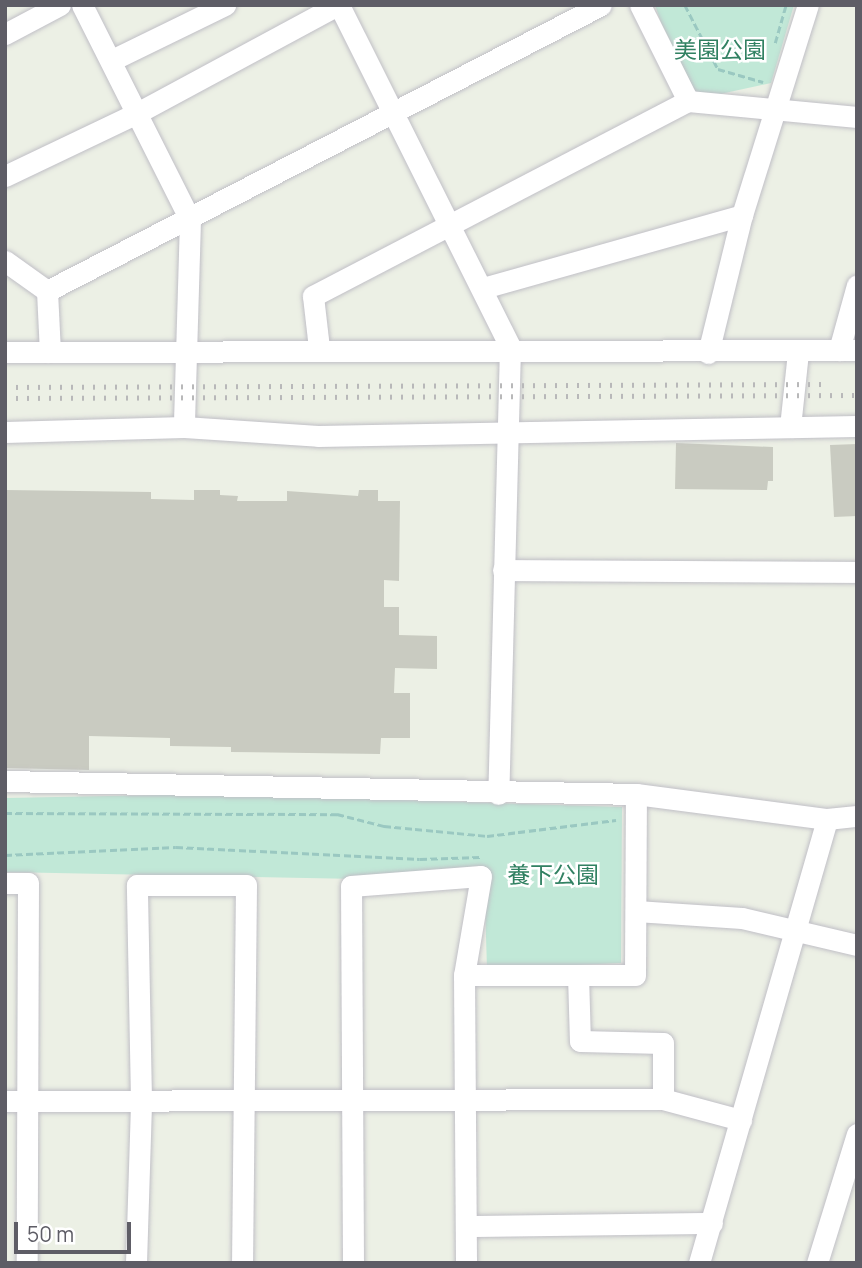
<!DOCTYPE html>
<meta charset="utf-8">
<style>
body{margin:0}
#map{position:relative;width:862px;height:1268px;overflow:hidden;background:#ecf0e5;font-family:Manrope,"Noto Sans JP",sans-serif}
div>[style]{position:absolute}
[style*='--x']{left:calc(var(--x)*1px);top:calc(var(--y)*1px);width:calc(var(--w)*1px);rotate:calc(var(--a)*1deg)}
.green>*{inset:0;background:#c1e8d7}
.building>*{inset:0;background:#c9cbc1}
.path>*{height:2.5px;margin-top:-1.25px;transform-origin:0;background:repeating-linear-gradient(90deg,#9ac8c1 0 7px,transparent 0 10.5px)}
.roads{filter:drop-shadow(0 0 2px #c0bfc6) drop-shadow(0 0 2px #c0bfc6)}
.minor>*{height:21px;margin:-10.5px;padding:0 10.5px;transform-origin:10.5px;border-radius:10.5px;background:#fff}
.rail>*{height:4.5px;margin-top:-2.25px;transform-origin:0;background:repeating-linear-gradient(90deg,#b8b8b9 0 2px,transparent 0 11px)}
span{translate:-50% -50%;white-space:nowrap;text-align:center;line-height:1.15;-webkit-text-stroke:5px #fff;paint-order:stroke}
.park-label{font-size:23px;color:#318162}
.frame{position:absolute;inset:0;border:7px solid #5e5d66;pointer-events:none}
.scale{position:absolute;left:14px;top:1222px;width:117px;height:32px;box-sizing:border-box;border:4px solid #5e5d66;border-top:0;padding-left:9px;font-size:21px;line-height:24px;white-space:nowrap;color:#5e5d66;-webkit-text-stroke:5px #fff;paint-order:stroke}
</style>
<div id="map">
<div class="green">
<div style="clip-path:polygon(655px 5px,794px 5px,771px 83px,688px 101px)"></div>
<div style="clip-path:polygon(213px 794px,622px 807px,621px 963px,487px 969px,484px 871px,359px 879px,5px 872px,5px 798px)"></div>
</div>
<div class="building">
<div style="clip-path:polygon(676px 443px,773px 447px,773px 481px,768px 481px,767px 490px,675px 489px)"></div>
<div style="clip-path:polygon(857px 444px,857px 516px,834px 517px,830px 445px)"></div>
<div style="clip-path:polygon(6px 490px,151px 492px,151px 499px,194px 500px,194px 490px,220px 490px,220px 495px,238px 496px,237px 501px,287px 501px,287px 491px,358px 496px,359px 490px,378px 490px,378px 501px,400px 501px,399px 581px,384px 580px,384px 607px,399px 607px,399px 635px,437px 636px,437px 669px,395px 668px,394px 693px,410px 693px,410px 738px,381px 738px,380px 754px,231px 752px,231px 747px,170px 746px,170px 738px,89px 736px,89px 770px,5px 768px)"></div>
</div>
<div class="path">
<div style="--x:685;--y:5;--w:72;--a:62.7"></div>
<div style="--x:718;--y:69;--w:47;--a:16.1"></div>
<div style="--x:775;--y:43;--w:40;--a:-74"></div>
<div style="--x:5;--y:813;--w:332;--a:0.2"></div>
<div style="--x:337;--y:814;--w:49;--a:14.3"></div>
<div style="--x:384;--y:826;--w:103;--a:5.5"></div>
<div style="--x:487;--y:836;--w:130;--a:-7.1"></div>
<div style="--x:5;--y:855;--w:171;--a:-2.7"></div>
<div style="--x:176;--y:847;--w:244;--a:2.8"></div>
<div style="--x:420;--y:859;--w:60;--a:-1.9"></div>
</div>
<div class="roads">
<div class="minor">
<div style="--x:82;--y:5;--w:241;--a:63.3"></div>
<div style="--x:190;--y:220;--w:207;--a:91.7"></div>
<div style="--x:339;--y:5;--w:382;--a:63.4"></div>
<div style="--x:510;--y:347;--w:447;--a:91.5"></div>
<div style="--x:640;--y:5;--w:107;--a:63.4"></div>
<div style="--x:5;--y:34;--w:62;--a:-27.8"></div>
<div style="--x:112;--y:60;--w:126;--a:-26"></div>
<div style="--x:5;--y:176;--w:148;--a:-25.5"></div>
<div style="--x:139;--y:112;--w:226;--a:-28.3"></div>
<div style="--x:5;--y:261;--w:52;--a:35.5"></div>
<div style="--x:483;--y:288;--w:269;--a:-15.7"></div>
<div style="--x:47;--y:291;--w:623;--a:-27.3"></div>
<div style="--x:47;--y:291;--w:61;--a:87.2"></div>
<div style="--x:319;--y:348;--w:52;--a:-96.6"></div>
<div style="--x:313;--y:296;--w:423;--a:-27.5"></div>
<div style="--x:688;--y:101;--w:170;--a:5.4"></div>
<div style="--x:839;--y:350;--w:67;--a:-74.5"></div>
<div style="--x:5;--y:352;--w:852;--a:-0.13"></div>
<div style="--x:708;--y:353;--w:142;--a:-76.2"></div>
<div style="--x:742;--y:215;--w:220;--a:-72.6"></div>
<div style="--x:790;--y:427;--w:75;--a:-83.9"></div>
<div style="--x:5;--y:432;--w:179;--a:-1.6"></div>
<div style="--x:184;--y:427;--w:134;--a:3.8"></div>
<div style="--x:318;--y:436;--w:539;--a:-1.06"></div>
<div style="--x:503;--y:570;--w:354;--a:0.3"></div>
<div style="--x:5;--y:781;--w:631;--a:1.18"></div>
<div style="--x:636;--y:794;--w:193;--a:7.5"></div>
<div style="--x:827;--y:819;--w:30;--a:-6"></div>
<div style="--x:5;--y:883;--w:23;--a:0"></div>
<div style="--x:28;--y:883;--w:380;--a:90.2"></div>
<div style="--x:636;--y:911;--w:106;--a:3.8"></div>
<div style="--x:742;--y:918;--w:118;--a:13.2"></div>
<div style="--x:464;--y:975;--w:171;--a:0"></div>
<div style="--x:635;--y:975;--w:181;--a:-89.7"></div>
<div style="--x:578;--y:975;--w:66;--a:88.3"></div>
<div style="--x:580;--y:1041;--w:83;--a:1.4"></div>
<div style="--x:663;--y:1043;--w:56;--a:90"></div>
<div style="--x:5;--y:1101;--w:658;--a:-0.17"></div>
<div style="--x:663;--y:1099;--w:81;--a:15.1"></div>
<div style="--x:466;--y:1226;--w:246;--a:-0.7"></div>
<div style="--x:136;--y:1263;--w:163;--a:-88.2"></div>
<div style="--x:141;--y:1100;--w:215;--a:-91.1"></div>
<div style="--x:137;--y:885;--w:109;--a:0"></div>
<div style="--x:246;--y:885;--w:378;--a:90.6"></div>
<div style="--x:353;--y:1263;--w:377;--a:-90.3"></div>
<div style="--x:351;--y:886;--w:130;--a:-4.4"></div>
<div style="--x:481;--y:876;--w:100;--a:99.7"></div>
<div style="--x:464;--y:975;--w:288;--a:89.6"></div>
<div style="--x:699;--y:1263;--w:462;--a:-73.9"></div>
<div style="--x:817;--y:1263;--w:135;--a:-72.8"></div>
</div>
</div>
<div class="rail">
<div style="--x:5;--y:387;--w:824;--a:-0.21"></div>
<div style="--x:5;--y:398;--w:852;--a:-0.2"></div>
</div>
<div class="park-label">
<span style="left:720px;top:49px">美園公園</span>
<span style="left:553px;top:874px">養下公園</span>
</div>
<div class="frame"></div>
<div class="scale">50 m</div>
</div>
